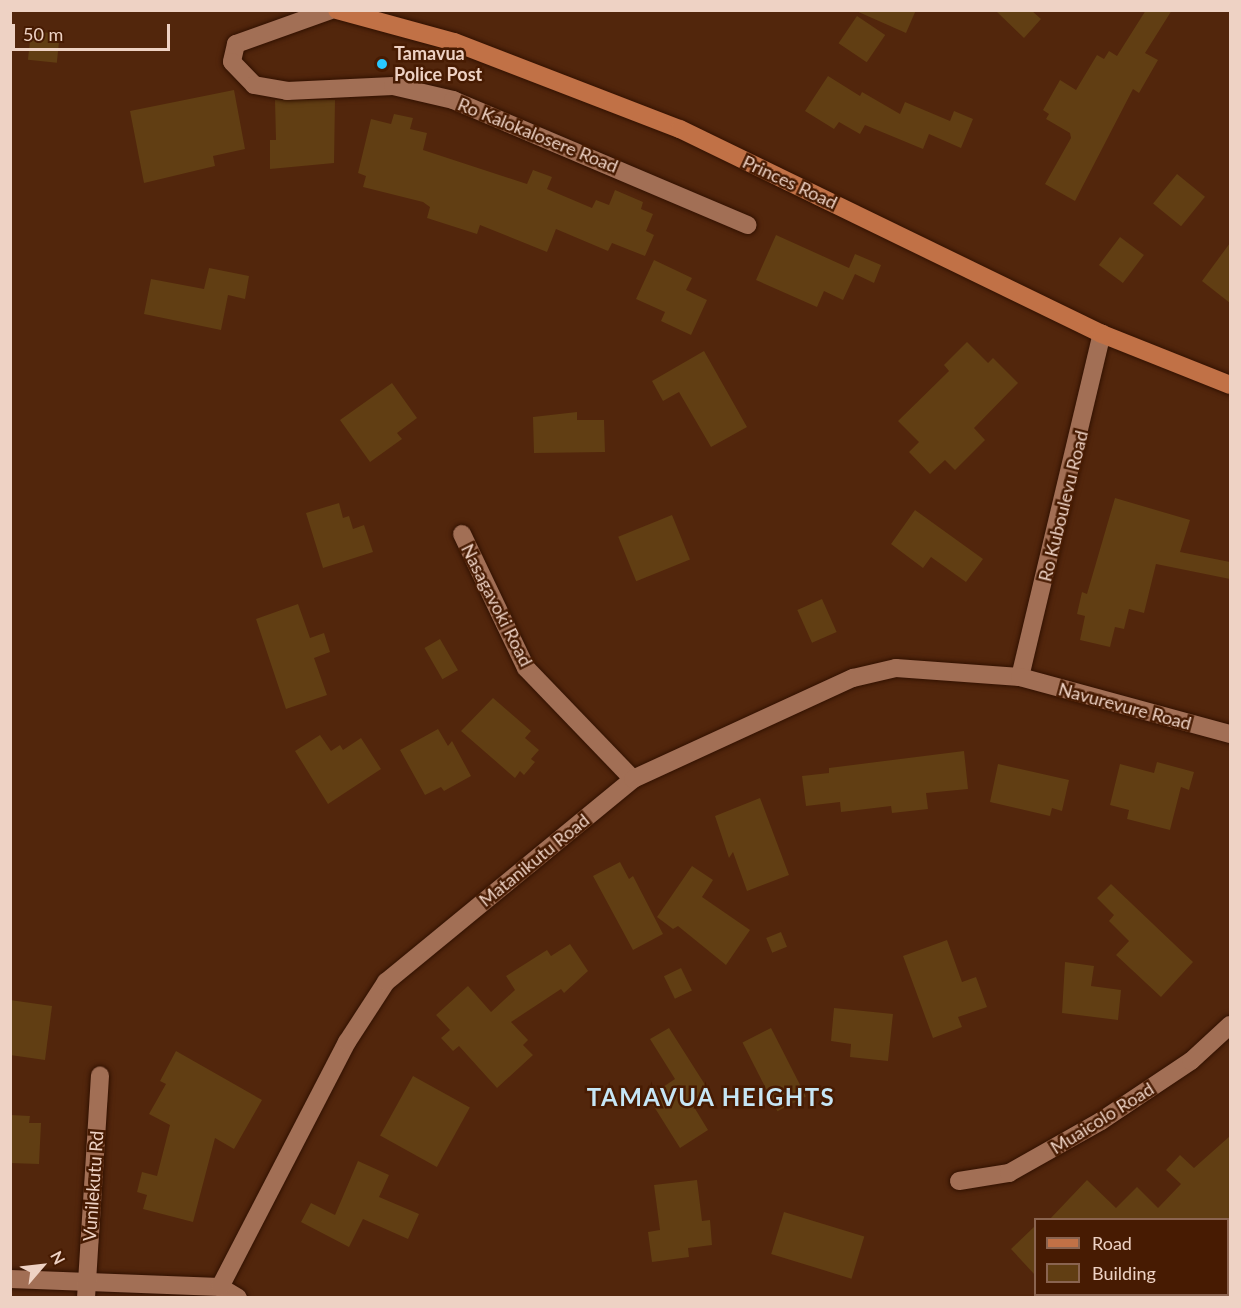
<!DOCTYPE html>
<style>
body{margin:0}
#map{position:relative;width:1241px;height:1308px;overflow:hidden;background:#52260c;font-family:Lato,sans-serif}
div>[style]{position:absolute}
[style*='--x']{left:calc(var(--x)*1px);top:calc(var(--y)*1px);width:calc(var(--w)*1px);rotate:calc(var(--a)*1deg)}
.building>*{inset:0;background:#613e13;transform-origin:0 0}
.roads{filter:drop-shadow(0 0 2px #311101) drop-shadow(0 0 2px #311101)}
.minor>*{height:18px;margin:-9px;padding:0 9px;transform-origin:9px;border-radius:9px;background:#a26f55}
.major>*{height:18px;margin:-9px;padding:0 9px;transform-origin:9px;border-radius:9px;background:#c17146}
.dots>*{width:16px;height:16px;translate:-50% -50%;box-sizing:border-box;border:3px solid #471b02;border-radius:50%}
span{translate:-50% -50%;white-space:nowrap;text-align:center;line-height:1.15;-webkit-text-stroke:5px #471b02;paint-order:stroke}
.poi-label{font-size:18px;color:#eed2c4;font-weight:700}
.left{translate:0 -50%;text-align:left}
.street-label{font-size:18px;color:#eed2c4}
.district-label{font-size:24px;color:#c6e6f5;font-weight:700;letter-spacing:1.5px}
.frame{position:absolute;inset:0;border:12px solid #eed2c4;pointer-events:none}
.legend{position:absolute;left:1034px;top:1218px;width:195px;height:78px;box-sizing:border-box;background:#471b02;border:2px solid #8a6450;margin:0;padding:8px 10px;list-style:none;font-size:18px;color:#eed2c4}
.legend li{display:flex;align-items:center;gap:12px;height:30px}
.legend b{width:30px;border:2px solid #8a6450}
.north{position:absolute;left:12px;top:1236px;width:60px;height:60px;-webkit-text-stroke:4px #471b02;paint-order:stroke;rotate:62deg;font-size:16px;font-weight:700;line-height:24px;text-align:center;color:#eed2c4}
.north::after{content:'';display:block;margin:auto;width:21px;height:27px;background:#eed2c4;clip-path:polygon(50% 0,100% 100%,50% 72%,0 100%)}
.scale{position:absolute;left:12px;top:24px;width:158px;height:27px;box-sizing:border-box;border:3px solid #eed2c4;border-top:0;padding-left:8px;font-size:18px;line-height:21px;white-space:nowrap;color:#eed2c4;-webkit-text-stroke:4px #471b02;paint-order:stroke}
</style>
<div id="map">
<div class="building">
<div style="clip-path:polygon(854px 10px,916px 10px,906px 33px)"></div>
<div style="clip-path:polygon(995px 10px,1031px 10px,1041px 19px,1024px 38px)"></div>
<div style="clip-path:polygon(1146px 10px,1172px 10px,1145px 53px,1158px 60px,1139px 93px,1133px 89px,1075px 201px,1045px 184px,1071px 138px,1070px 133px,1046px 119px,1049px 114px,1043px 110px,1060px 80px,1076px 90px,1097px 55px,1104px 59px,1109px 51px,1117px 56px)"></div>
<div style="left:857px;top:16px;width:34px;height:33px;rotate:34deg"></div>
<div style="left:31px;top:31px;width:29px;height:29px;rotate:6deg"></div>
<div style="clip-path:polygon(828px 76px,860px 96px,862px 92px,900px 114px,905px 102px,950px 121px,954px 111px,973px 119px,961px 148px,929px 134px,923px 149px,865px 125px,860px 134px,839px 122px,834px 129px,805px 111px)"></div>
<div style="clip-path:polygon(234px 90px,245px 149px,213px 156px,215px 166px,144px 183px,130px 111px)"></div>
<div style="clip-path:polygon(275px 100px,335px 100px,334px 163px,270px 169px,270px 140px,276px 140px)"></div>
<div style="clip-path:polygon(394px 114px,413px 118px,410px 129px,427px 133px,423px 150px,527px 184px,533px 170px,552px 177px,547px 189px,592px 208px,596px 200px,609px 205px,615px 190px,643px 202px,641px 209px,653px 214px,646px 231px,654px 235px,645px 256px,612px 243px,608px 251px,556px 229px,547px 252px,480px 225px,477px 234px,427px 218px,430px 207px,423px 202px,363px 187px,366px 176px,358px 173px,371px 119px,391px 124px)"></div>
<div style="left:1177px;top:174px;width:36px;height:38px;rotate:39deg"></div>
<div style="clip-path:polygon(776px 235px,849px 268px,855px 254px,881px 265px,874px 283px,855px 274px,843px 300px,824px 291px,817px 307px,756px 280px)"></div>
<div style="left:1120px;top:237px;width:30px;height:35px;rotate:37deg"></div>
<div style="clip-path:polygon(1230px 243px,1230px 303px,1202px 281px)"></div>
<div style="clip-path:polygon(654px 260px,692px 278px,686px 290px,707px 300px,691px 335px,661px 321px,665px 312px,636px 299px)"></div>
<div style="clip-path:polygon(209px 268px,249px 276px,245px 299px,228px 295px,221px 330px,144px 314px,151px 279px,204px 289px)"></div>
<div style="clip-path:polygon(967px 342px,988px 363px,993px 358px,1018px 383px,974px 428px,985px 440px,955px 470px,945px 460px,930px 474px,909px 452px,919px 442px,898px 421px,949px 371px,944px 365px)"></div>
<div style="clip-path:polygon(704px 351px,747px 427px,711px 447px,679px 392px,663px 401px,652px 381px)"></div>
<div style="clip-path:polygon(392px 383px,417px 418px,397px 433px,402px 439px,370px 462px,340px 420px)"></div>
<div style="clip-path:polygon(577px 412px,577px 420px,604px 420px,605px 452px,534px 453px,533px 417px)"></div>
<div style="clip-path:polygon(1115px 498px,1190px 520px,1180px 552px,1230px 562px,1230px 579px,1156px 564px,1144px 613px,1129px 609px,1124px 629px,1115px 627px,1110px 647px,1080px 640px,1085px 616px,1077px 614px,1082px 592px,1087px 594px)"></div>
<div style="clip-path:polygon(339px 503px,343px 518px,349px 516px,353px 529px,364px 525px,373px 552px,323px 568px,306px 513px)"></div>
<div style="clip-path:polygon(915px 510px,983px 559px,966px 582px,931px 557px,923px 568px,891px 544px)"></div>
<div style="left:672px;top:515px;width:48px;height:58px;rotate:68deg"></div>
<div style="left:822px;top:599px;width:36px;height:27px;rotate:66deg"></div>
<div style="clip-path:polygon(298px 604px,310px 638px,324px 633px,330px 652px,314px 658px,327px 695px,286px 709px,256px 619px)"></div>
<div style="left:440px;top:639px;width:36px;height:18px;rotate:60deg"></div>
<div style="clip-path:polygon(493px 698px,531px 731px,525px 738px,539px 750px,531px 759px,535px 762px,524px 775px,520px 771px,515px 778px,461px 731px)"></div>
<div style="clip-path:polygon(438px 729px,448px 746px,452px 741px,471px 776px,444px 791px,441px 787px,425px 795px,400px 750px)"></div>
<div style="clip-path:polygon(320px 735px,331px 751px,340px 745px,343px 750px,361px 738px,381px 769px,328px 804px,295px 751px)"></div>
<div style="clip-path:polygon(964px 751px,968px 789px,926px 793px,928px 809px,892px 813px,891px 806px,841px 812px,840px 802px,806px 806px,802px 776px,829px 773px,829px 768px)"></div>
<div style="clip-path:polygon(1157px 762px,1194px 772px,1189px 790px,1181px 787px,1170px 830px,1127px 819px,1129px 810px,1110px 805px,1120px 764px,1154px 773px)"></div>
<div style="clip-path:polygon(998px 764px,1069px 780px,1062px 811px,1052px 808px,1050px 816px,990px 802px)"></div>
<div style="clip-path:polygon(760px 798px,789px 875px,747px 891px,733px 852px,729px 858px,715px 816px)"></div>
<div style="clip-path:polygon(620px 862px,629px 879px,633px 876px,663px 934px,633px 950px,593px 876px)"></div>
<div style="clip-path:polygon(692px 866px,713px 880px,702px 897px,750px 930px,726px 965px,678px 926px,673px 929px,657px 917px)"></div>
<div style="clip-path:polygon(1111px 884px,1193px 962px,1161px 997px,1116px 955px,1129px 941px,1109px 921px,1114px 915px,1097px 898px)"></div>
<div style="left:781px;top:932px;width:16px;height:16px;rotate:68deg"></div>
<div style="clip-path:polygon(947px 940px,962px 982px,976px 977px,987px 1007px,958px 1017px,962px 1027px,933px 1038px,903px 956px)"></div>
<div style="clip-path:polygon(570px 944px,588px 971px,564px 993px,561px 989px,511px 1022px,528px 1040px,523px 1045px,533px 1055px,497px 1088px,459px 1046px,453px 1051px,441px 1038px,450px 1030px,436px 1015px,468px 986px,491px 1012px,515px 990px,506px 976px,547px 950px,551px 956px)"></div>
<div style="clip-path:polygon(1065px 962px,1094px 966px,1091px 986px,1121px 990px,1118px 1020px,1062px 1013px)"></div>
<div style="left:681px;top:968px;width:25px;height:19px;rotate:64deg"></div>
<div style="clip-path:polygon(10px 1000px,52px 1006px,45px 1060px,10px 1055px)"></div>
<div style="clip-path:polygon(834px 1008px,893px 1014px,888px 1061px,850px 1057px,851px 1044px,831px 1041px)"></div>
<div style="clip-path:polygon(669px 1028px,709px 1091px,691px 1102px,708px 1130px,680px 1148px,648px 1097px,675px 1079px,650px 1039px)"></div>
<div style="left:771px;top:1028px;width:77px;height:32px;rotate:63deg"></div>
<div style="clip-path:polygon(176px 1051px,262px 1100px,234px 1149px,215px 1138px,193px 1222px,143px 1209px,147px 1195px,137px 1192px,142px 1172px,157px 1176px,170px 1125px,149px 1114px,166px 1084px,160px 1081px)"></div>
<div style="left:413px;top:1076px;width:65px;height:68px;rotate:29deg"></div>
<div style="clip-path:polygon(10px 1115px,30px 1116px,29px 1123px,41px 1123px,39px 1164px,10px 1163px)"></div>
<div style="clip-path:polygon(1230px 1136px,1230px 1220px,1049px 1220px,1087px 1180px,1116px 1208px,1137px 1187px,1158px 1208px,1181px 1184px,1166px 1170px,1180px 1155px,1194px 1168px)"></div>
<div style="clip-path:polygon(358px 1161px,389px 1175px,379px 1197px,419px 1214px,408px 1239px,363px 1219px,349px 1247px,301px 1222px,311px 1203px,335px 1215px)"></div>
<div style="clip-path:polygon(697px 1180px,702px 1221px,710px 1220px,712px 1245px,688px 1248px,689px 1257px,652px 1262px,648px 1232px,660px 1230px,654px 1185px)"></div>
<div style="left:784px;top:1212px;width:84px;height:44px;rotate:17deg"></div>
<div style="clip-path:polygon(1035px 1226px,1035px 1275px,1011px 1249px)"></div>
</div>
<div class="roads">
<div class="minor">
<div style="--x:331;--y:10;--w:101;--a:160.3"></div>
<div style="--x:236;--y:44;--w:18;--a:103"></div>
<div style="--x:232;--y:62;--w:32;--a:46"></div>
<div style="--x:254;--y:85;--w:34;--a:10"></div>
<div style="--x:287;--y:91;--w:106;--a:-2.7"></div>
<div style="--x:393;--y:86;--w:62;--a:13.1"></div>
<div style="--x:453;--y:100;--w:320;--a:23"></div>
<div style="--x:462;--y:534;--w:148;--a:64.5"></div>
<div style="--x:526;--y:668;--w:154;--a:46.1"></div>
<div style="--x:1020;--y:677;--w:353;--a:-76.6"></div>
<div style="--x:959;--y:1181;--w:51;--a:-9.1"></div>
<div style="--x:1009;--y:1173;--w:106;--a:-29.5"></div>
<div style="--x:1101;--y:1121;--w:108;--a:-33.7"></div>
<div style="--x:1191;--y:1061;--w:53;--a:-42.7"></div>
<div style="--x:10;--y:1279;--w:210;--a:2.2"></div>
<div style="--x:220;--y:1287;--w:21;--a:31"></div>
<div style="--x:220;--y:1287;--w:276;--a:-62.6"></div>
<div style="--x:347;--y:1042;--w:72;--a:-57"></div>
<div style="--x:386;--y:982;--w:320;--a:-39.4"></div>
<div style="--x:633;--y:779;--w:242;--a:-24.7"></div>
<div style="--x:853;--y:678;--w:44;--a:-13.1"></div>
<div style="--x:896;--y:668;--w:124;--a:4.2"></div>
<div style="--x:1020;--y:677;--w:218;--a:15.2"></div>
<div style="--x:86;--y:1298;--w:223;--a:-86.4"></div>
</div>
<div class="major">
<div style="--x:337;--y:10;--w:121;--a:15.3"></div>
<div style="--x:454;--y:42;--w:242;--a:21.1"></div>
<div style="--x:680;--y:129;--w:469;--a:25.9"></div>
<div style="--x:1102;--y:334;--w:138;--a:21.7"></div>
</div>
</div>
<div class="dots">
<div style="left:382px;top:64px;background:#28c8ff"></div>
</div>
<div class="poi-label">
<span class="left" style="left:394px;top:64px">Tamavua<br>Police Post</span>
</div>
<div class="street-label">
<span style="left:538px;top:135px;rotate:22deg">Ro Kalokalosere Road</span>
<span style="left:790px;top:182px;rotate:25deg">Princes Road</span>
<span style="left:1063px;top:506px;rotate:-76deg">Ro Kuboulevu Road</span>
<span style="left:497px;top:605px;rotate:63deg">Nasagavoki Road</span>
<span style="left:1125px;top:706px;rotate:15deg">Navurevure Road</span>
<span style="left:534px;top:860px;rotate:-39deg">Matanikutu Road</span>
<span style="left:1102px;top:1118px;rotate:-32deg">Muaicolo Road</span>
<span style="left:93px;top:1186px;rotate:-86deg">Vunilekutu Rd</span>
</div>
<div class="district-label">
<span style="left:711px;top:1097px">TAMAVUA HEIGHTS</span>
</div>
<div class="frame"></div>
<ul class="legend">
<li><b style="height:8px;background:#c17146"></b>Road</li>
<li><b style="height:16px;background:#613e13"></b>Building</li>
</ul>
<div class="north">N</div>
<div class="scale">50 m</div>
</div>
